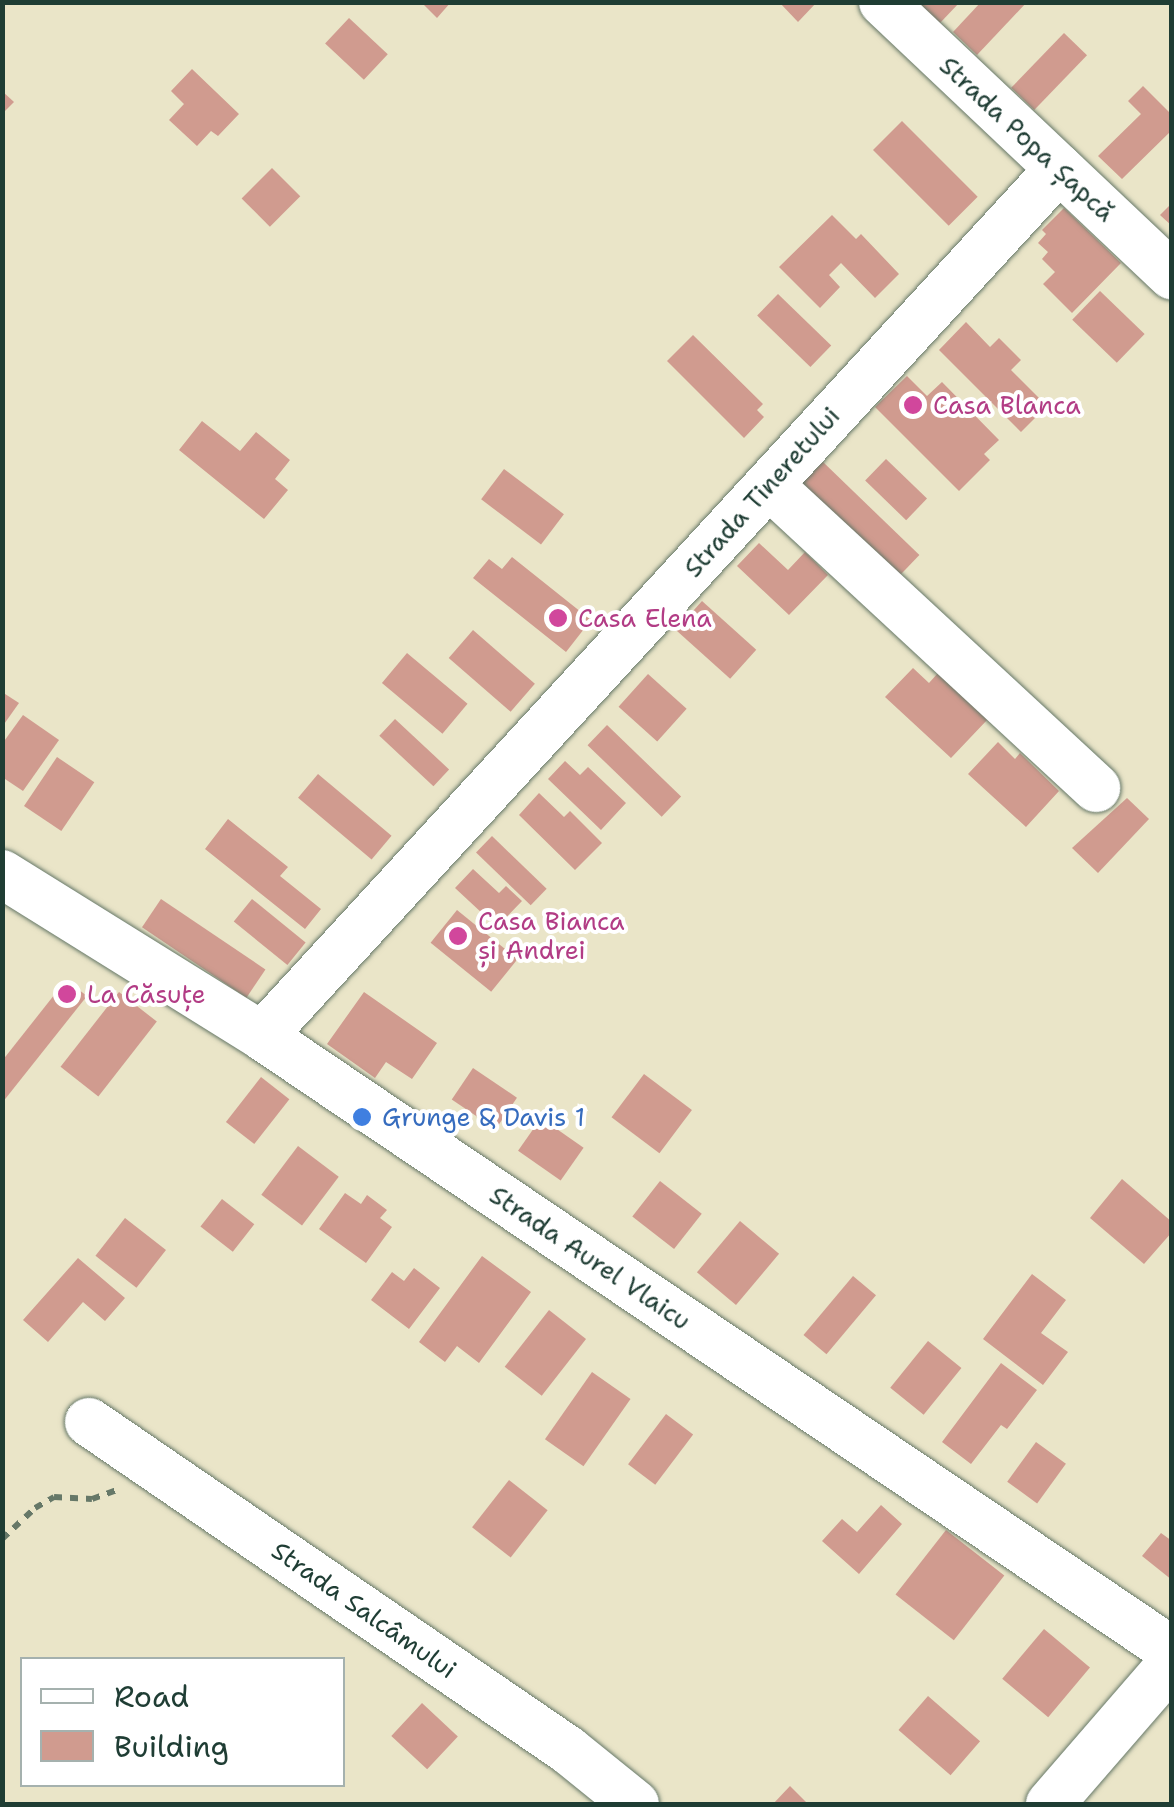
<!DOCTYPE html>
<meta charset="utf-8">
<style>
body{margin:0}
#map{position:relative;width:1174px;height:1807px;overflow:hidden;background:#eae5c8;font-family:"Shantell Sans",sans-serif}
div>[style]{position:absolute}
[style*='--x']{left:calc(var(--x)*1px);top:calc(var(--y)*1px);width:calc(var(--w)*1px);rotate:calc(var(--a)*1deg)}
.building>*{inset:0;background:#d09b8f;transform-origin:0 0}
.path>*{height:6px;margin-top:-3px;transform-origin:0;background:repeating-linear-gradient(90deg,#667868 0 8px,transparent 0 16px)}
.roads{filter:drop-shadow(0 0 2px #667868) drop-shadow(0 0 2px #667868)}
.minor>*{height:48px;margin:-24px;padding:0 24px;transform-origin:24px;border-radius:24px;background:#fff}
.dots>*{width:28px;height:28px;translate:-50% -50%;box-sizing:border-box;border:5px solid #fff;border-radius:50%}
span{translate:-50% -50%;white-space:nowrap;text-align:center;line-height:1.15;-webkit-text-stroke:8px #fff;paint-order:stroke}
.street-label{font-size:25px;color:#1f3d34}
.hotel-label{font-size:25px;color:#b23c85}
.left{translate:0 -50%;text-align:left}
.shop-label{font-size:25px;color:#366cbe}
.frame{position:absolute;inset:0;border:5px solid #1f3d34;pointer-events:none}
.legend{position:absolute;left:20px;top:1657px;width:325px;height:130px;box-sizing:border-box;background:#fff;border:2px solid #a5b1ae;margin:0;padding:12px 18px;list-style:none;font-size:30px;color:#1f3d34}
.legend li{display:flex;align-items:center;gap:20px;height:50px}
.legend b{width:50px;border:2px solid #a5b1ae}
</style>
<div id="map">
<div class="building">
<div style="clip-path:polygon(421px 2px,451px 2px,437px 18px)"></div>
<div style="clip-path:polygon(779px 2px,817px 2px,798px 22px)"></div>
<div style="clip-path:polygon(918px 2px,960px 2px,940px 23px)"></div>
<div style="clip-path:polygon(981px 2px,1027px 2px,977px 55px,953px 32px)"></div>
<div style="left:349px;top:18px;width:53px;height:35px;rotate:43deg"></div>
<div style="left:1064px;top:33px;width:32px;height:76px;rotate:44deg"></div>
<div style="clip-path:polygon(192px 69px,239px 114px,218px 136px,211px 131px,197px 146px,169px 120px,184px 104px,171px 91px)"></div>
<div style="clip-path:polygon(1143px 86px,1172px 115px,1172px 130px,1122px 179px,1098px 156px,1141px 114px,1128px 101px)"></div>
<div style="clip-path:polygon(2px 91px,14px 102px,2px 114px)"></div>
<div style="left:902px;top:121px;width:107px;height:41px;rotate:45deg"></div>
<div style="left:272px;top:168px;width:40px;height:43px;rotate:45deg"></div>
<div style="clip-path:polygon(1172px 203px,1172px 226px,1160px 215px)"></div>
<div style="clip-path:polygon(1064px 208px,1121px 263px,1072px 313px,1043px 284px,1055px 272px,1042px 259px,1048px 252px,1038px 243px,1046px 234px,1042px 230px)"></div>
<div style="clip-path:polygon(832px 215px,856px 239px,861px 234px,899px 274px,875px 298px,841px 263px,829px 275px,840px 287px,820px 308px,779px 267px)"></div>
<div style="left:1100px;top:291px;width:62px;height:40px;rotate:44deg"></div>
<div style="left:778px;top:294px;width:74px;height:30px;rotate:44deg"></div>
<div style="clip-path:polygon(966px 322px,990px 347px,999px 338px,1021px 360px,1011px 370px,1047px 406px,1021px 432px,939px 350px)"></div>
<div style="clip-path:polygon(693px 335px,763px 404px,757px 410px,764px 417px,744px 438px,667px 361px)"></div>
<div style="clip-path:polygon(907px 376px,927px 396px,942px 382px,999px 440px,984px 454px,990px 460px,959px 491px,875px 407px)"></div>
<div style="clip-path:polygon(202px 421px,240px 451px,256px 432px,290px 460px,275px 479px,288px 490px,264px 519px,179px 450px)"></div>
<div style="left:886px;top:459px;width:57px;height:30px;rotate:44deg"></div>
<div style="left:823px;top:462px;width:134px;height:36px;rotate:44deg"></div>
<div style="left:504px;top:469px;width:75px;height:38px;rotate:37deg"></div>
<div style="clip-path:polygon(759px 543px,788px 570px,805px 552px,828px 575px,789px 615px,737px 566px)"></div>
<div style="clip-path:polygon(512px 557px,591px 620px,566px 652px,473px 578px,489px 559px,502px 569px)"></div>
<div style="left:702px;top:601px;width:73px;height:39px;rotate:42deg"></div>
<div style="left:473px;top:630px;width:82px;height:37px;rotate:41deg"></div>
<div style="left:407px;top:653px;width:79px;height:39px;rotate:40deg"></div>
<div style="clip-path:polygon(913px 668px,929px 683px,938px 673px,988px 719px,951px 758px,885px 697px)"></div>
<div style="left:648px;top:674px;width:52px;height:44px;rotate:42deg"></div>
<div style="clip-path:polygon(2px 692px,19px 703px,2px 727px)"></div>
<div style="clip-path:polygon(23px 715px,59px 740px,23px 791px,2px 777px,2px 744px)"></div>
<div style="left:395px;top:719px;width:74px;height:23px;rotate:43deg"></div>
<div style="left:607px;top:725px;width:103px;height:28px;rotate:44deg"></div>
<div style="clip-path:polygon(998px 742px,1015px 759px,1020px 753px,1059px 791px,1026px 827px,968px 774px)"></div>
<div style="left:57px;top:757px;width:45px;height:59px;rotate:34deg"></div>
<div style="clip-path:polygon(565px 761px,580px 775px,588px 767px,626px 803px,601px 830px,548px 779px)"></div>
<div style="left:318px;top:774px;width:96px;height:31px;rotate:40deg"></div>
<div style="clip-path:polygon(539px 793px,564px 817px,570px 811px,602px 843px,575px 870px,519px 815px)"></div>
<div style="clip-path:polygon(1127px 798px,1149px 819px,1098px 873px,1072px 848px)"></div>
<div style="clip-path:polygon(228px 819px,288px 867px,280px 876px,321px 909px,305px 929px,205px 849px)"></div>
<div style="left:492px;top:836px;width:76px;height:23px;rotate:44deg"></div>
<div style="clip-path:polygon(473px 869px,499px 893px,506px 886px,522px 901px,497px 927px,455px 888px)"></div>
<div style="left:161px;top:899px;width:126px;height:34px;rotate:34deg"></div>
<div style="left:252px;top:899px;width:69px;height:29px;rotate:39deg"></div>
<div style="left:457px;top:910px;width:78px;height:42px;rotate:39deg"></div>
<div style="clip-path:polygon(66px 980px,87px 996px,2px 1103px,2px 1061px)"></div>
<div style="left:119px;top:992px;width:48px;height:95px;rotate:38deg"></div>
<div style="clip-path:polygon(364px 992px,437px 1043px,412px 1079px,386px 1062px,375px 1078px,327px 1044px)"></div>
<div style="left:473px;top:1068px;width:53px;height:38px;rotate:34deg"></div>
<div style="left:644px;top:1074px;width:60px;height:54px;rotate:37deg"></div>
<div style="left:261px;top:1077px;width:36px;height:57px;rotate:38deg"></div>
<div style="left:541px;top:1118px;width:52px;height:40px;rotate:35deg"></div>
<div style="left:298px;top:1146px;width:51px;height:61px;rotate:37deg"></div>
<div style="clip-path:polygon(1122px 1179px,1172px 1222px,1172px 1232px,1144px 1264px,1090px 1218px)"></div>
<div style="left:660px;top:1181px;width:53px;height:45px;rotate:38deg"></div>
<div style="clip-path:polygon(345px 1193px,361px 1204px,367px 1195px,387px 1210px,380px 1218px,392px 1227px,366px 1263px,319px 1229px)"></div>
<div style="left:222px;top:1199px;width:41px;height:35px;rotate:38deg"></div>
<div style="left:125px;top:1218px;width:52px;height:48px;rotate:38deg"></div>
<div style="left:740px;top:1221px;width:51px;height:67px;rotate:40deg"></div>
<div style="clip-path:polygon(482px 1256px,531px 1292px,479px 1363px,457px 1346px,445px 1362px,419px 1342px)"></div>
<div style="clip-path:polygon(78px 1258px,125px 1298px,105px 1321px,83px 1302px,48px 1342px,23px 1320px)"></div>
<div style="clip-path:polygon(414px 1268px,440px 1288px,409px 1329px,371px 1300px,392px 1272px,404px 1281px)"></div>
<div style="clip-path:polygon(1032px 1274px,1066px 1300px,1041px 1333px,1068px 1352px,1043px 1385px,983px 1339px)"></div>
<div style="left:853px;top:1276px;width:30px;height:77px;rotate:40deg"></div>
<div style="left:549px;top:1310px;width:47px;height:72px;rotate:38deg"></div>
<div style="left:928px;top:1341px;width:43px;height:60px;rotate:39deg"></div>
<div style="clip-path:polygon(1001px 1363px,1037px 1390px,1007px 1429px,1001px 1425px,971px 1464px,942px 1442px)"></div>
<div style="left:592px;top:1372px;width:47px;height:82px;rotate:35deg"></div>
<div style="left:666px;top:1414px;width:34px;height:63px;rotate:37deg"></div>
<div style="left:1036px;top:1442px;width:37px;height:49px;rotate:36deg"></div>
<div style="left:509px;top:1480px;width:49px;height:60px;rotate:38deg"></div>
<div style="clip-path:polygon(881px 1505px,902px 1524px,859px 1574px,822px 1541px,842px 1519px,857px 1532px)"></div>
<div style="left:946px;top:1530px;width:74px;height:82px;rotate:38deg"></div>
<div style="clip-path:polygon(1161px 1533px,1172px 1541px,1172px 1580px,1142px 1556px)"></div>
<div style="left:1044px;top:1629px;width:60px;height:65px;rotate:40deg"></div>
<div style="left:928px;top:1696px;width:69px;height:45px;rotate:41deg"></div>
<div style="left:422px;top:1703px;width:49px;height:45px;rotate:43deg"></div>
<div style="clip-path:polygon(790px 1786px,808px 1804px,773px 1804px)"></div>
</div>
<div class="path">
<div style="--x:2;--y:1539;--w:45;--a:-43.2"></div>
<div style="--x:35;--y:1508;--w:22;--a:-30"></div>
<div style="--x:54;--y:1497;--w:38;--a:3"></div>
<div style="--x:92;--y:1499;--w:29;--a:-20"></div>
</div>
<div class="roads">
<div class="minor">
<div style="--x:883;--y:2;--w:398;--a:43.4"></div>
<div style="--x:769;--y:485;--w:446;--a:42.8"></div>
<div style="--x:2;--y:874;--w:306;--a:31.9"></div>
<div style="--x:262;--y:1036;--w:1098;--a:34.05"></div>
<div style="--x:262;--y:1036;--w:1178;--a:-47.41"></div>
<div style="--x:89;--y:1422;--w:581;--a:34.4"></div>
<div style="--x:568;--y:1750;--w:86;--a:38.9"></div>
<div style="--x:1050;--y:1804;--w:186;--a:-49.1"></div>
</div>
</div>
<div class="dots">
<div style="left:913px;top:405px;background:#d1479c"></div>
<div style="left:558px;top:618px;background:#d1479c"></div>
<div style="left:458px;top:936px;background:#d1479c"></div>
<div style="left:67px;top:994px;background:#d1479c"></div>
<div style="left:362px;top:1117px;background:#3f7fe0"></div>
</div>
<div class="street-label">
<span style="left:1027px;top:139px;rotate:43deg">Strada Popa Șapcă</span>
<span style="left:762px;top:492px;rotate:-48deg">Strada Tineretului</span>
<span style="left:590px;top:1258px;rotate:34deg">Strada Aurel Vlaicu</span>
<span style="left:364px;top:1610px;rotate:35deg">Strada Salcâmului</span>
</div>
<div class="hotel-label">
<span class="left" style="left:933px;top:405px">Casa Blanca</span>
<span class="left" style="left:578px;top:618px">Casa Elena</span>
<span class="left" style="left:478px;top:936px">Casa Bianca<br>și Andrei</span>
<span class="left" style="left:87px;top:994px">La Căsuțe</span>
</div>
<div class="shop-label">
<span class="left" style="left:382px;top:1117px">Grunge &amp; Davis 1</span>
</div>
<div class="frame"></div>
<ul class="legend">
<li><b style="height:12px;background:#fff"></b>Road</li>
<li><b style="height:28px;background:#d09b8f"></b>Building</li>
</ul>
</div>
